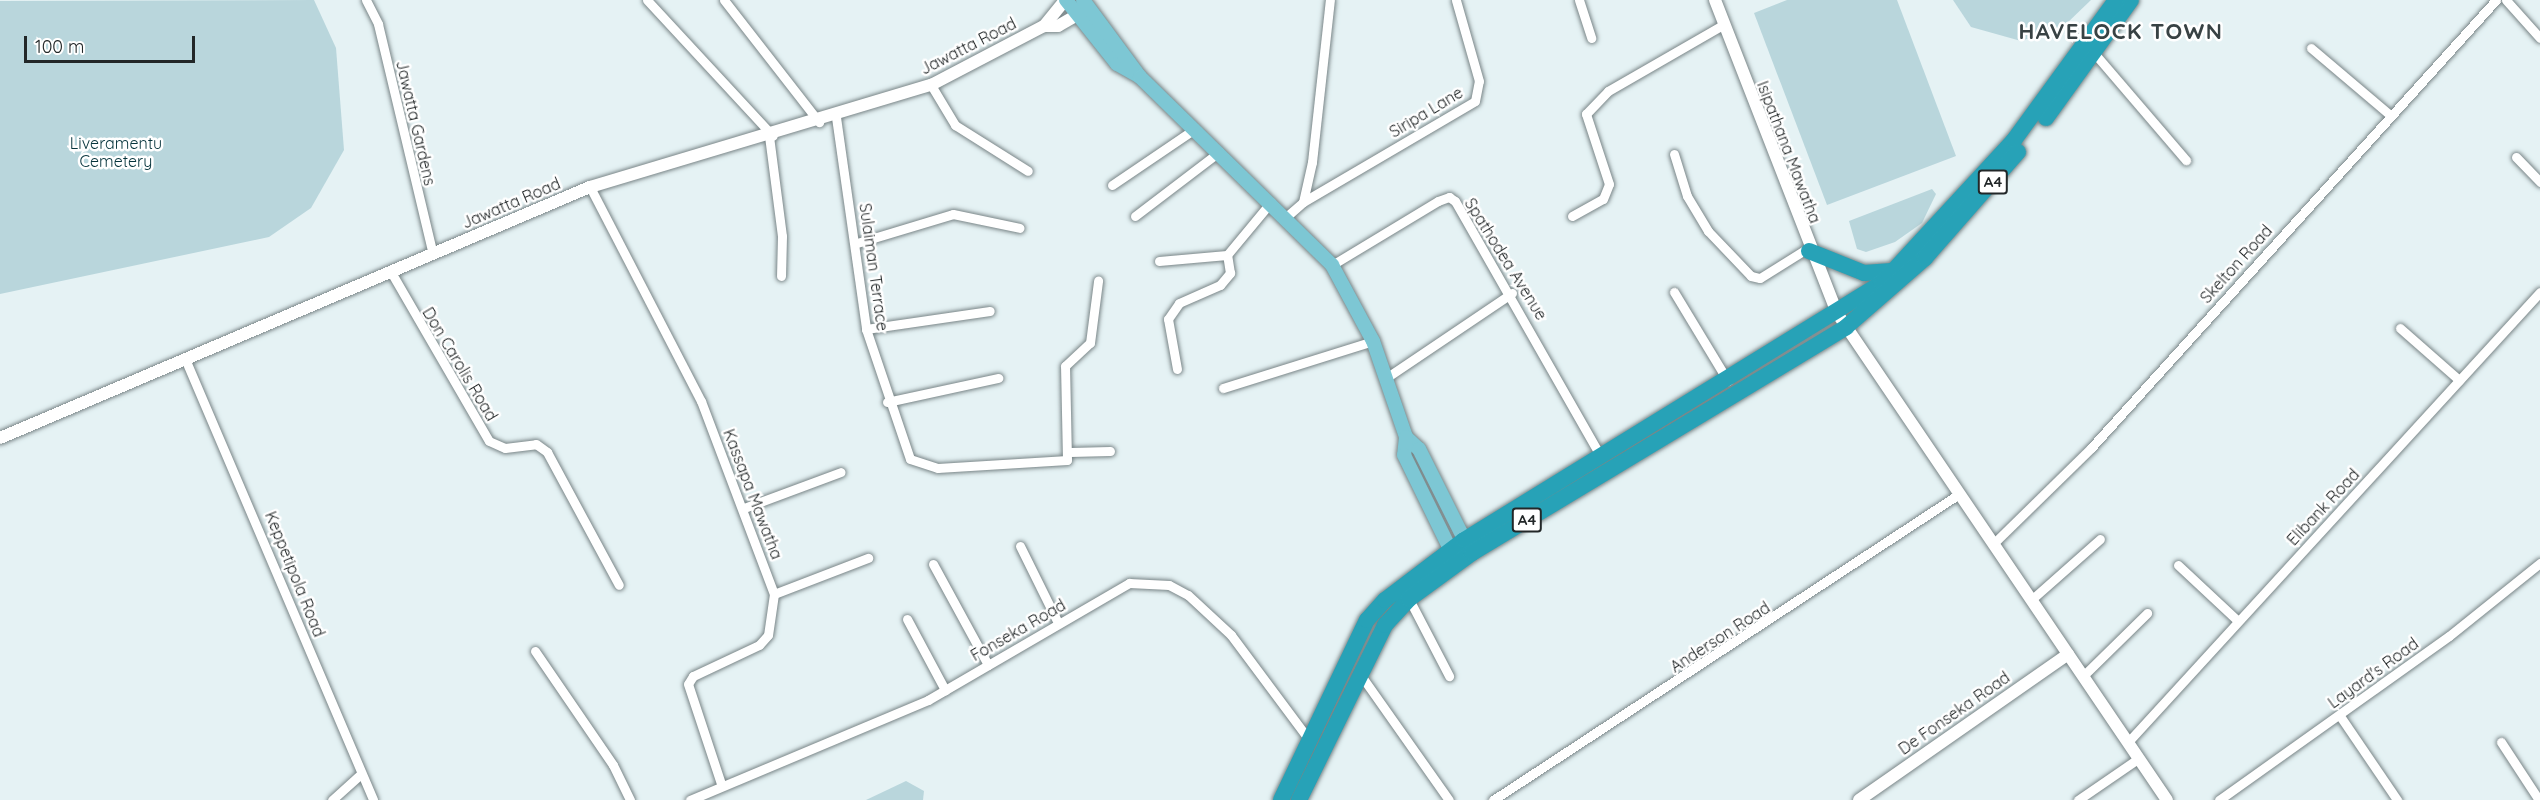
<!DOCTYPE html>
<style>
body{margin:0}
#map{position:relative;width:2540px;height:800px;overflow:hidden;background:#e5f2f4;font-family:Quicksand,sans-serif}
div>[style]{position:absolute}
[style*='--x']{left:calc(var(--x)*1px);top:calc(var(--y)*1px);width:calc(var(--w)*1px);rotate:calc(var(--a)*1deg)}
.green>*{inset:0;background:#b9d6dc}
.roads{filter:drop-shadow(0 0 2px #798587) drop-shadow(0 0 2px #798587)}
.street>*{height:9px;margin:-4.5px;padding:0 4.5px;transform-origin:4.5px;border-radius:4.5px;background:#fff}
.secondary>*{height:12px;margin:-6px;padding:0 6px;transform-origin:6px;border-radius:6px;background:#fff}
.primary>*{height:14px;margin:-7px;padding:0 7px;transform-origin:7px;border-radius:7px;background:#7dc7d4}
.highway>*{height:16px;margin:-8px;padding:0 8px;transform-origin:8px;border-radius:8px;background:#27a2b7}
span{translate:-50% -50%;white-space:nowrap;text-align:center;line-height:1.15;-webkit-text-stroke:5px #fff;paint-order:stroke}
.shield-label span{padding:2px 4px;background:#fff;border:2px solid;border-radius:4px;-webkit-text-stroke-width:0}
.shield-label{font-size:15px;color:#222728;font-weight:700}
.street-label{font-size:16px;color:#222728}
.park-label{font-size:16px;color:#06343c}
.district-label{font-size:22px;color:#384244;font-weight:700;letter-spacing:1.5px}
.scale{position:absolute;left:24px;top:36px;width:171px;height:27px;box-sizing:border-box;border:3px solid #222728;border-top:0;padding-left:8px;font-size:18px;line-height:21px;white-space:nowrap;color:#222728;-webkit-text-stroke:4px #fff;paint-order:stroke}
</style>
<div id="map">
<div class="green">
<div style="clip-path:polygon(314px 0,336px 48px,344px 150px,311px 208px,269px 237px,0 294px,0 1px)"></div>
<div style="clip-path:polygon(1787px 0,1897px 0,1956px 156px,1827px 205px,1754px 13px)"></div>
<div style="clip-path:polygon(1953px 0,2091px 0,2064px 26px,2021px 41px,1971px 27px)"></div>
<div style="clip-path:polygon(1932px 189px,1936px 194px,1922px 223px,1895px 242px,1866px 252px,1857px 249px,1849px 221px)"></div>
<div style="clip-path:polygon(906px 781px,924px 791px,923px 800px,866px 800px)"></div>
</div>
<div class="roads">
<div class="street">
<div style="--x:366;--y:0;--w:27;--a:63"></div>
<div style="--x:378;--y:24;--w:236;--a:76.6"></div>
<div style="--x:647;--y:0;--w:185;--a:47.2"></div>
<div style="--x:724;--y:0;--w:155;--a:52.1"></div>
<div style="--x:1579;--y:0;--w:40;--a:72"></div>
<div style="--x:2506;--y:0;--w:51;--a:48.2"></div>
<div style="--x:2311;--y:48;--w:104;--a:40.3"></div>
<div style="--x:2095;--y:54;--w:140;--a:49.4"></div>
<div style="--x:931;--y:85;--w:47;--a:59"></div>
<div style="--x:955;--y:125;--w:86;--a:32.2"></div>
<div style="--x:836;--y:117;--w:214;--a:81.9"></div>
<div style="--x:866;--y:329;--w:137;--a:71.3"></div>
<div style="--x:910;--y:459;--w:29;--a:18"></div>
<div style="--x:938;--y:468;--w:129;--a:-3.5"></div>
<div style="--x:1067;--y:460;--w:94;--a:-91.2"></div>
<div style="--x:1065;--y:366;--w:34;--a:-43"></div>
<div style="--x:1090;--y:343;--w:63;--a:-82.6"></div>
<div style="--x:769;--y:136;--w:101;--a:82.6"></div>
<div style="--x:782;--y:236;--w:40;--a:91.4"></div>
<div style="--x:1674;--y:154;--w:44;--a:72.8"></div>
<div style="--x:1687;--y:196;--w:41;--a:59"></div>
<div style="--x:1708;--y:231;--w:62;--a:46.3"></div>
<div style="--x:1751;--y:276;--w:9;--a:13"></div>
<div style="--x:1760;--y:278;--w:57;--a:-32"></div>
<div style="--x:2516;--y:157;--w:35;--a:46"></div>
<div style="--x:1112;--y:185;--w:98;--a:-34.2"></div>
<div style="--x:590;--y:187;--w:241;--a:62.6"></div>
<div style="--x:701;--y:401;--w:206;--a:69.3"></div>
<div style="--x:774;--y:594;--w:41;--a:98.3"></div>
<div style="--x:768;--y:635;--w:13;--a:132"></div>
<div style="--x:759;--y:645;--w:73;--a:154.8"></div>
<div style="--x:693;--y:676;--w:9;--a:122"></div>
<div style="--x:688;--y:684;--w:105;--a:71.7"></div>
<div style="--x:1303;--y:202;--w:199;--a:-30.4"></div>
<div style="--x:1475;--y:101;--w:20;--a:-79"></div>
<div style="--x:1479;--y:81;--w:84;--a:-105.9"></div>
<div style="--x:1135;--y:216;--w:106;--a:-37.3"></div>
<div style="--x:1572;--y:216;--w:35;--a:-29"></div>
<div style="--x:1603;--y:199;--w:16;--a:-68"></div>
<div style="--x:1609;--y:184;--w:74;--a:-108.2"></div>
<div style="--x:1586;--y:114;--w:32;--a:-46"></div>
<div style="--x:1608;--y:91;--w:133;--a:-29.9"></div>
<div style="--x:1286;--y:217;--w:23;--a:-41"></div>
<div style="--x:1303;--y:202;--w:41;--a:-77.3"></div>
<div style="--x:1312;--y:162;--w:163;--a:-83.7"></div>
<div style="--x:857;--y:243;--w:100;--a:-16.8"></div>
<div style="--x:953;--y:214;--w:68;--a:11.8"></div>
<div style="--x:1159;--y:261;--w:68;--a:-5"></div>
<div style="--x:1332;--y:265;--w:124;--a:-31.1"></div>
<div style="--x:1438;--y:201;--w:12;--a:-20"></div>
<div style="--x:1449;--y:197;--w:7;--a:34"></div>
<div style="--x:1455;--y:201;--w:295;--a:60.3"></div>
<div style="--x:391;--y:272;--w:195;--a:59.9"></div>
<div style="--x:489;--y:441;--w:17;--a:24"></div>
<div style="--x:505;--y:448;--w:31;--a:-7"></div>
<div style="--x:536;--y:444;--w:14;--a:36"></div>
<div style="--x:547;--y:452;--w:151;--a:61.6"></div>
<div style="--x:1674;--y:292;--w:104;--a:58.8"></div>
<div style="--x:2400;--y:328;--w:79;--a:41.4"></div>
<div style="--x:866;--y:329;--w:125;--a:-8.3"></div>
<div style="--x:186;--y:361;--w:477;--a:66.9"></div>
<div style="--x:1177;--y:369;--w:51;--a:-100.2"></div>
<div style="--x:1168;--y:319;--w:19;--a:-55"></div>
<div style="--x:1179;--y:303;--w:45;--a:-23.7"></div>
<div style="--x:1220;--y:285;--w:16;--a:-50"></div>
<div style="--x:1230;--y:273;--w:18;--a:-99"></div>
<div style="--x:1227;--y:255;--w:69;--a:-50.3"></div>
<div style="--x:1386;--y:378;--w:152;--a:-34"></div>
<div style="--x:1223;--y:388;--w:157;--a:-17.4"></div>
<div style="--x:887;--y:402;--w:114;--a:-12.2"></div>
<div style="--x:1070;--y:452;--w:40;--a:-1.4"></div>
<div style="--x:744;--y:508;--w:103;--a:-20.4"></div>
<div style="--x:1993;--y:544;--w:137;--a:-44.4"></div>
<div style="--x:2091;--y:448;--w:604;--a:-47.89"></div>
<div style="--x:1020;--y:546;--w:86;--a:63.7"></div>
<div style="--x:933;--y:564;--w:115;--a:61.4"></div>
<div style="--x:2178;--y:565;--w:82;--a:43"></div>
<div style="--x:774;--y:594;--w:101;--a:-21"></div>
<div style="--x:1409;--y:599;--w:87;--a:62.5"></div>
<div style="--x:2031;--y:600;--w:92;--a:-41.5"></div>
<div style="--x:907;--y:619;--w:81;--a:61.8"></div>
<div style="--x:535;--y:651;--w:138;--a:55.6"></div>
<div style="--x:613;--y:765;--w:39;--a:64"></div>
<div style="--x:1360;--y:674;--w:154;--a:54.8"></div>
<div style="--x:2083;--y:676;--w:90;--a:-44.5"></div>
<div style="--x:2340;--y:716;--w:102;--a:55.8"></div>
<div style="--x:2128;--y:742;--w:610;--a:-47.52"></div>
<div style="--x:2501;--y:742;--w:69;--a:56.8"></div>
<div style="--x:332;--y:800;--w:39;--a:-42"></div>
<div style="--x:690;--y:800;--w:258;--a:-22.8"></div>
<div style="--x:928;--y:700;--w:233;--a:-30.2"></div>
<div style="--x:1129;--y:583;--w:40;--a:2.9"></div>
<div style="--x:1169;--y:585;--w:21;--a:28"></div>
<div style="--x:1188;--y:595;--w:59;--a:42.9"></div>
<div style="--x:1231;--y:635;--w:132;--a:53.3"></div>
<div style="--x:1493;--y:800;--w:557;--a:-33.29"></div>
<div style="--x:2078;--y:800;--w:74;--a:-34.5"></div>
<div style="--x:2219;--y:800;--w:282;--a:-35.5"></div>
<div style="--x:2449;--y:636;--w:117;--a:-38.7"></div>
</div>
<div class="secondary">
<div style="--x:1715;--y:0;--w:336;--a:68.7"></div>
<div style="--x:1837;--y:313;--w:588;--a:55.88"></div>
<div style="--x:1044;--y:26;--w:33;--a:-51"></div>
<div style="--x:0;--y:438;--w:641;--a:-23.05"></div>
<div style="--x:590;--y:187;--w:356;--a:-16.7"></div>
<div style="--x:931;--y:85;--w:127;--a:-27.6"></div>
<div style="--x:1044;--y:26;--w:14;--a:0"></div>
<div style="--x:1058;--y:26;--w:30;--a:-30"></div>
<div style="--x:1859;--y:800;--w:255;--a:-34.9"></div>
</div>
<div class="primary">
<div style="--x:1066;--y:0;--w:82;--a:51.4"></div>
<div style="--x:1117;--y:64;--w:26;--a:29"></div>
<div style="--x:1083;--y:0;--w:96;--a:53.5"></div>
<div style="--x:1140;--y:77;--w:269;--a:44.4"></div>
<div style="--x:1332;--y:265;--w:86;--a:61.7"></div>
<div style="--x:1373;--y:341;--w:102;--a:71"></div>
<div style="--x:1406;--y:437;--w:18;--a:43"></div>
<div style="--x:1419;--y:449;--w:112;--a:63.4"></div>
<div style="--x:1406;--y:437;--w:18;--a:96"></div>
<div style="--x:1404;--y:455;--w:116;--a:63.9"></div>
</div>
<div class="highway">
<div style="--x:2046;--y:118;--w:145;--a:-54.2"></div>
<div style="--x:1809;--y:251;--w:59;--a:21.8"></div>
<div style="--x:1864;--y:273;--w:31;--a:-4"></div>
<div style="--x:1281;--y:800;--w:199;--a:-64.5"></div>
<div style="--x:1367;--y:620;--w:27;--a:-48"></div>
<div style="--x:1385;--y:600;--w:99;--a:-37.2"></div>
<div style="--x:1464;--y:540;--w:491;--a:-31.6"></div>
<div style="--x:1882;--y:283;--w:195;--a:-47.3"></div>
<div style="--x:2014;--y:140;--w:173;--a:-53.9"></div>
<div style="--x:1299;--y:800;--w:195;--a:-63.8"></div>
<div style="--x:1385;--y:625;--w:35;--a:-47"></div>
<div style="--x:1409;--y:599;--w:78;--a:-36.1"></div>
<div style="--x:1472;--y:553;--w:437;--a:-31.1"></div>
<div style="--x:1846;--y:327;--w:105;--a:-41.1"></div>
<div style="--x:1925;--y:258;--w:141;--a:-48.7"></div>
</div>
</div>
<div class="shield-label">
<span style="left:1993px;top:182px">A4</span>
<span style="left:1527px;top:520px">A4</span>
</div>
<div class="street-label">
<span style="left:968px;top:46px;rotate:-27deg">Jawatta Road</span>
<span style="left:1426px;top:112px;rotate:-31deg">Siripa Lane</span>
<span style="left:416px;top:123px;rotate:77deg">Jawatta Gardens</span>
<span style="left:1789px;top:152px;rotate:69deg">Isipathana Mawatha</span>
<span style="left:511px;top:203px;rotate:-23deg">Jawatta Road</span>
<span style="left:1506px;top:259px;rotate:58deg">Spathodea Avenue</span>
<span style="left:2236px;top:264px;rotate:-48deg">Skelton Road</span>
<span style="left:874px;top:267px;rotate:82deg">Sulaiman Terrace</span>
<span style="left:460px;top:364px;rotate:59deg">Don Carolis Road</span>
<span style="left:753px;top:494px;rotate:69deg">Kassapa Mawatha</span>
<span style="left:2323px;top:507px;rotate:-47deg">Elibank Road</span>
<span style="left:295px;top:574px;rotate:68deg">Keppetipola Road</span>
<span style="left:1018px;top:630px;rotate:-30deg">Fonseka Road</span>
<span style="left:1720px;top:637px;rotate:-33deg">Anderson Road</span>
<span style="left:2373px;top:673px;rotate:-36deg">Layard's Road</span>
<span style="left:1954px;top:713px;rotate:-35deg">De Fonseka Road</span>
</div>
<div class="park-label">
<span style="left:116px;top:152px">Liveramentu<br>Cemetery</span>
</div>
<div class="district-label">
<span style="left:2121px;top:32px">HAVELOCK TOWN</span>
</div>
<div class="scale">100 m</div>
</div>
